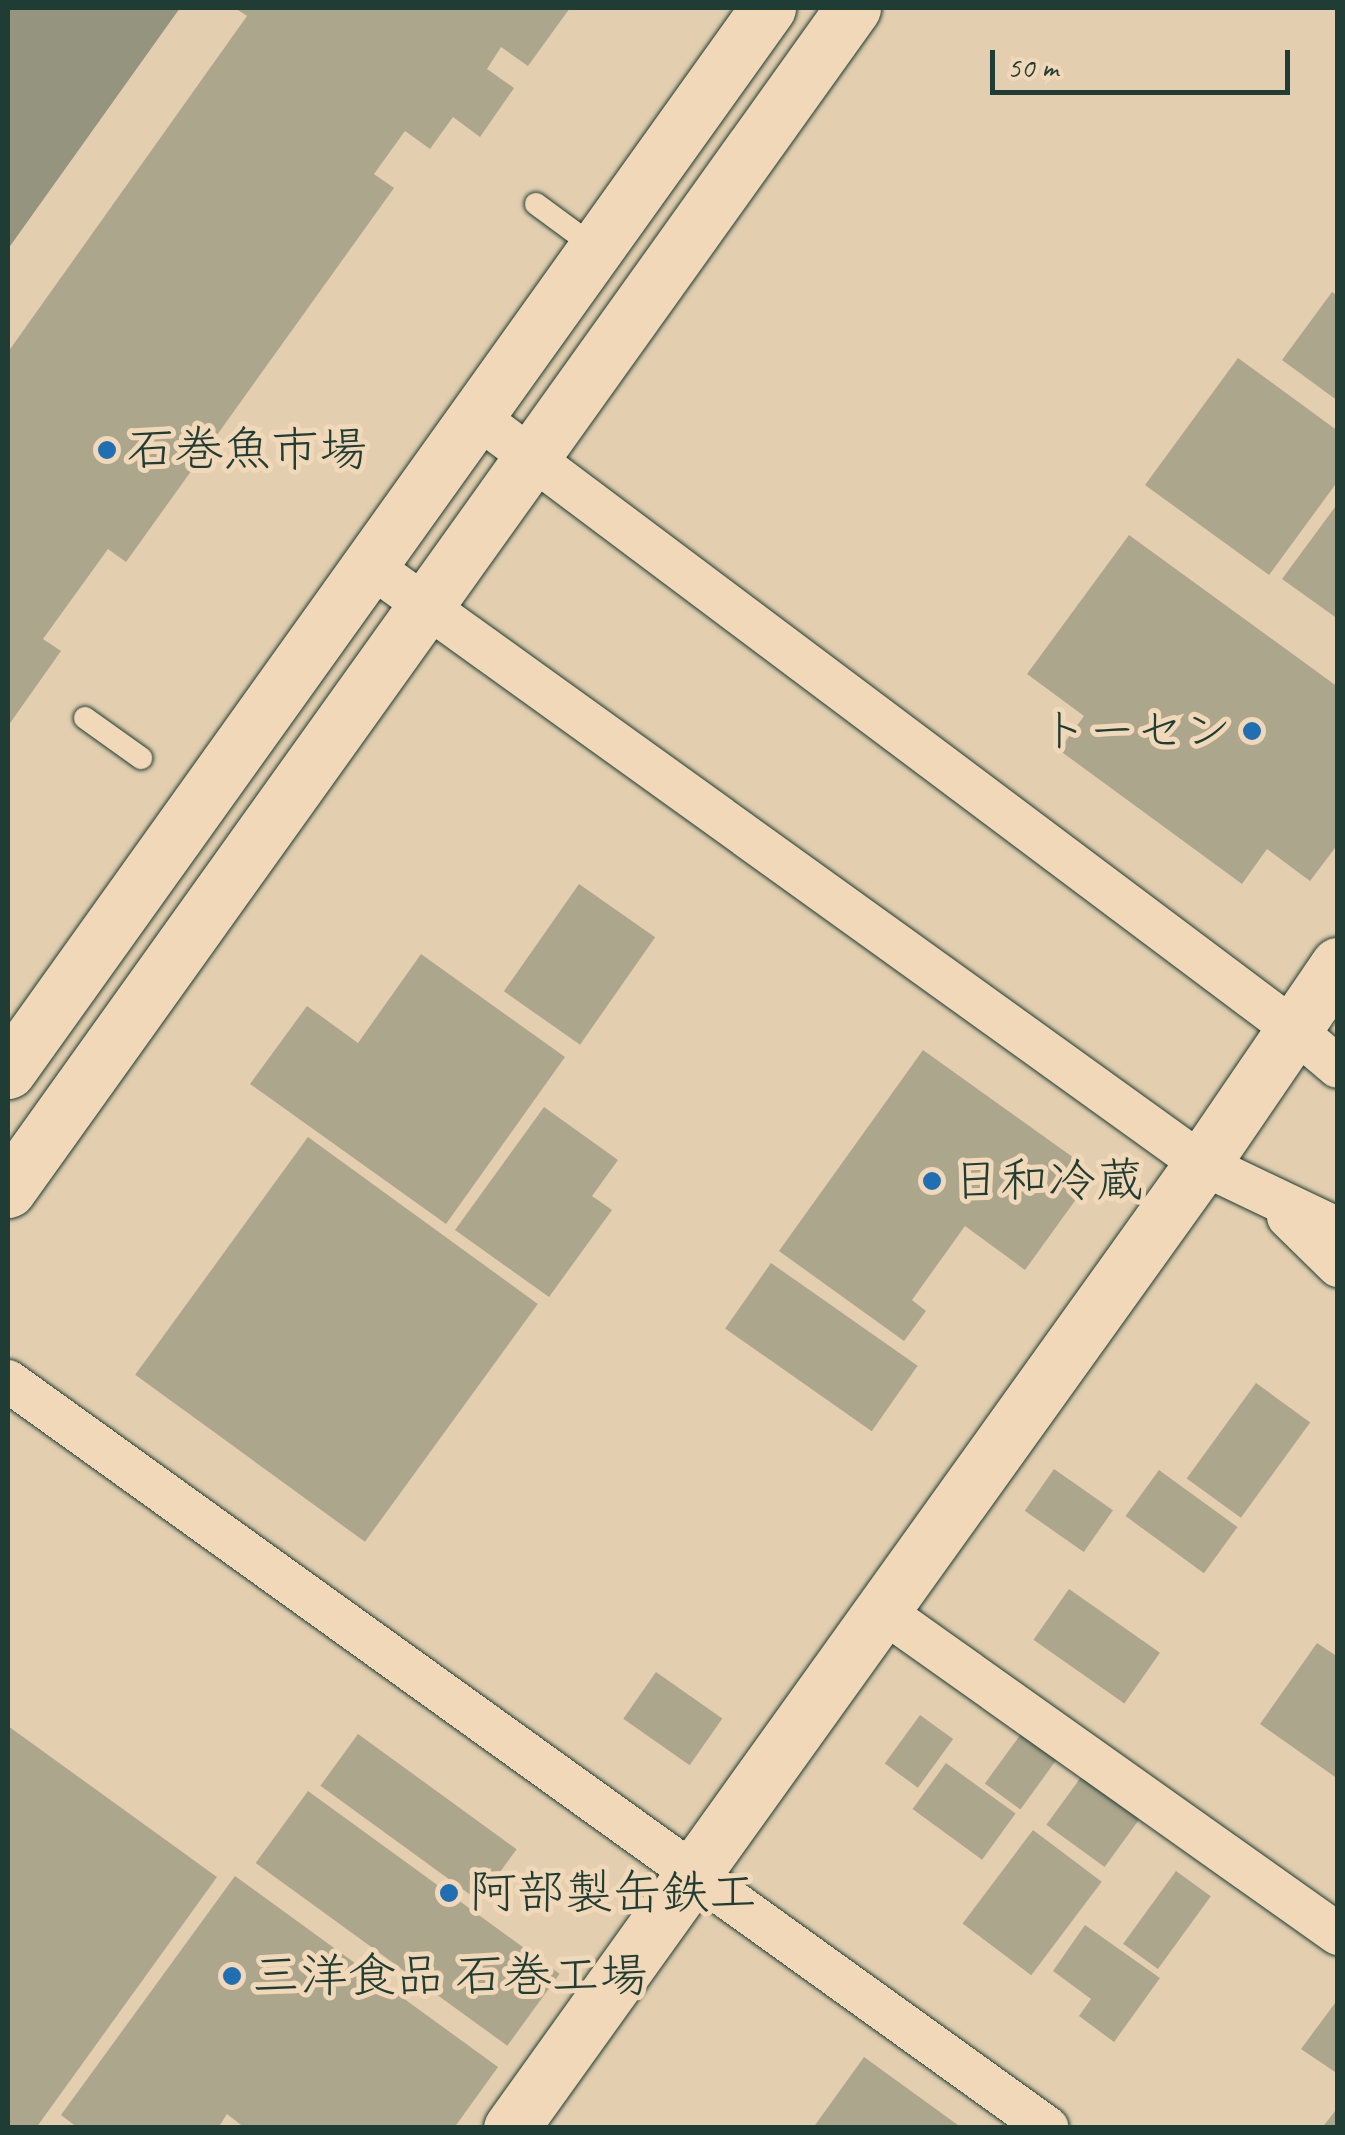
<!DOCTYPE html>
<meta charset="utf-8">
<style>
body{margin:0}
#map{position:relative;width:1345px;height:2135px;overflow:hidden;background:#e3cfb0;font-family:Caveat,"Klee One",sans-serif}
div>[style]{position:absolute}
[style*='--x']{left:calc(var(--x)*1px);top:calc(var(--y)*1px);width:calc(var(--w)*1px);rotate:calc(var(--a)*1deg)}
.water>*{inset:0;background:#95957f}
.building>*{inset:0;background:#aca68d;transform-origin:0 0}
.roads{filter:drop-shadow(0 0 2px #1f3d34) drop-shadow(0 0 2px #1f3d34)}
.lane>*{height:22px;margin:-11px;padding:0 11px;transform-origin:11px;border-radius:11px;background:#f0d8b8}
.street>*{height:42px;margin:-21px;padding:0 21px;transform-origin:21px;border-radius:21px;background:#f0d8b8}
.secondary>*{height:55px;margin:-27.5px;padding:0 27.5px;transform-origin:27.5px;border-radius:27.5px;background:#f0d8b8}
.dots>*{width:28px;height:28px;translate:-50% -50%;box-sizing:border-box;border:5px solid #f0d8b8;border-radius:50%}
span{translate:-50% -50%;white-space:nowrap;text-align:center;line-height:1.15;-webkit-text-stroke:10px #f0d8b8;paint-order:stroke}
.poi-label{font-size:48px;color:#1f3d34}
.left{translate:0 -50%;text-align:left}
.right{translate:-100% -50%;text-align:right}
.frame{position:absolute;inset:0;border:10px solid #1f3d34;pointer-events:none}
.scale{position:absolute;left:990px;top:50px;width:300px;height:45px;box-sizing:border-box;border:5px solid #1f3d34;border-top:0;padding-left:12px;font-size:30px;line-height:35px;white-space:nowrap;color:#1f3d34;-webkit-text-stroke:8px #f0d8b8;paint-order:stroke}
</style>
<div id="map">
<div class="water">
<div style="clip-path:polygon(8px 8px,180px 8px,8px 249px)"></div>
</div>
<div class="building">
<div style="clip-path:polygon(235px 8px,570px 8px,528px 66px,501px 47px,487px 69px,514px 88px,480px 137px,453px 117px,430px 149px,405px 131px,374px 174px,394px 188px,126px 562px,108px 549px,43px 639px,61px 651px,8px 726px,8px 352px,247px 16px)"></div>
<div style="clip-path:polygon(1332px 292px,1338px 296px,1338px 401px,1282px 360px)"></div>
<div style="clip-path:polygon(1238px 358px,1338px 431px,1338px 481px,1269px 575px,1145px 485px)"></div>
<div style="clip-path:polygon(1338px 503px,1338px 619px,1282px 579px)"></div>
<div style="clip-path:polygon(1129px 535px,1338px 687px,1338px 844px,1310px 881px,1267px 849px,1242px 884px,1059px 750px,1084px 716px,1027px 674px)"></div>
<div style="left:579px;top:884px;width:93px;height:131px;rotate:35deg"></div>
<div style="clip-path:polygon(421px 954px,565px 1057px,446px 1224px,250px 1084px,307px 1006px,358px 1043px)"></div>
<div style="clip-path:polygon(923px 1050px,1095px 1173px,1025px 1270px,965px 1226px,912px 1300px,926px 1311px,904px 1341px,779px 1251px)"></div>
<div style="clip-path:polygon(544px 1107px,618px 1160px,592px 1196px,612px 1210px,549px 1297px,455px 1230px)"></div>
<div style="left:308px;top:1137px;width:284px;height:294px;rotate:36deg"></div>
<div style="left:771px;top:1263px;width:179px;height:80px;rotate:35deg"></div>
<div style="left:1256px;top:1383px;width:67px;height:118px;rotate:36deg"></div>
<div style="left:1054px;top:1469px;width:72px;height:51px;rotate:35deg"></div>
<div style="left:1159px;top:1470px;width:97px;height:57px;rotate:36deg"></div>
<div style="left:1069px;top:1589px;width:111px;height:62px;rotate:35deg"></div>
<div style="clip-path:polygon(1317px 1643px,1338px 1657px,1338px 1779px,1260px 1724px)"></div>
<div style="left:656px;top:1672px;width:81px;height:57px;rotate:35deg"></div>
<div style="left:920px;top:1715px;width:41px;height:60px;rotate:36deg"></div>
<div style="clip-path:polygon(8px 1726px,217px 1877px,36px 2128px,8px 2128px)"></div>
<div style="left:1023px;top:1731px;width:44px;height:65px;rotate:36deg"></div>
<div style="left:358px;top:1734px;width:196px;height:64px;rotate:36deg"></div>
<div style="left:946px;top:1763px;width:86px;height:57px;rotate:36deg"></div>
<div style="left:1084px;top:1773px;width:72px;height:64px;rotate:36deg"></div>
<div style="left:308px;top:1791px;width:311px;height:89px;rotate:36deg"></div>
<div style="left:1033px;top:1830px;width:86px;height:117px;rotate:37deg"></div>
<div style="left:1176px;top:1871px;width:43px;height:90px;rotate:36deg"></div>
<div style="clip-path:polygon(235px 1876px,498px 2067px,454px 2128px,245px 2128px,227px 2114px,218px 2128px,78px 2128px,61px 2115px)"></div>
<div style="clip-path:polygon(1085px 1925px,1160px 1978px,1114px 2042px,1079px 2016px,1091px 1999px,1053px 1971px)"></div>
<div style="clip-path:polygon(1338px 1999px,1338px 2074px,1301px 2049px)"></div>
<div style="clip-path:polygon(864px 2057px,962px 2128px,813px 2128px)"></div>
<div style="clip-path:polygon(1338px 2107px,1338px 2128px,1322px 2128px)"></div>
</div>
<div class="roads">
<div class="lane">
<div style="--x:536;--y:204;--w:74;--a:36.3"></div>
<div style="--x:85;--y:718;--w:69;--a:35.5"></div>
</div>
<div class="street">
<div style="--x:476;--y:416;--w:1020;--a:36.87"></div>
<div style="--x:1292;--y:1028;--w:60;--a:40.3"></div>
<div style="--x:369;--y:565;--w:1026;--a:35.72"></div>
<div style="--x:1202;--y:1164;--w:151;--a:25.5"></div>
<div style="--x:1288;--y:1217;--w:70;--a:44.4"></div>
<div style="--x:8;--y:1381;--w:1280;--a:35.69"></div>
<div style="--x:881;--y:1610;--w:560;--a:35.34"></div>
</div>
<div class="secondary">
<div style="--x:8;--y:1071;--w:1307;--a:-54.44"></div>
<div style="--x:8;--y:1190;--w:1453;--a:-54.44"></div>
<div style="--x:511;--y:2128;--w:1186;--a:-54.37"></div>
<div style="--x:1202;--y:1164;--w:241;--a:-55.7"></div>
</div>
</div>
<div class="dots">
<div style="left:107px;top:450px;background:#1f6fb2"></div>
<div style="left:1252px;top:731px;background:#1f6fb2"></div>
<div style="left:932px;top:1181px;background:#1f6fb2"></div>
<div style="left:449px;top:1893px;background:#1f6fb2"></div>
<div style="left:232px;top:1976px;background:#1f6fb2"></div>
</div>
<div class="poi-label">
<span class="left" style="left:127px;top:450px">石巻魚市場</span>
<span class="right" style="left:1232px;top:731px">トーセン</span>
<span class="left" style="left:952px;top:1181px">日和冷蔵</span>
<span class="left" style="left:469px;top:1893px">阿部製缶鉄工</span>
<span class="left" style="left:252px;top:1976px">三洋食品 石巻工場</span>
</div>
<div class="frame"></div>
<div class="scale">50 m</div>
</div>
